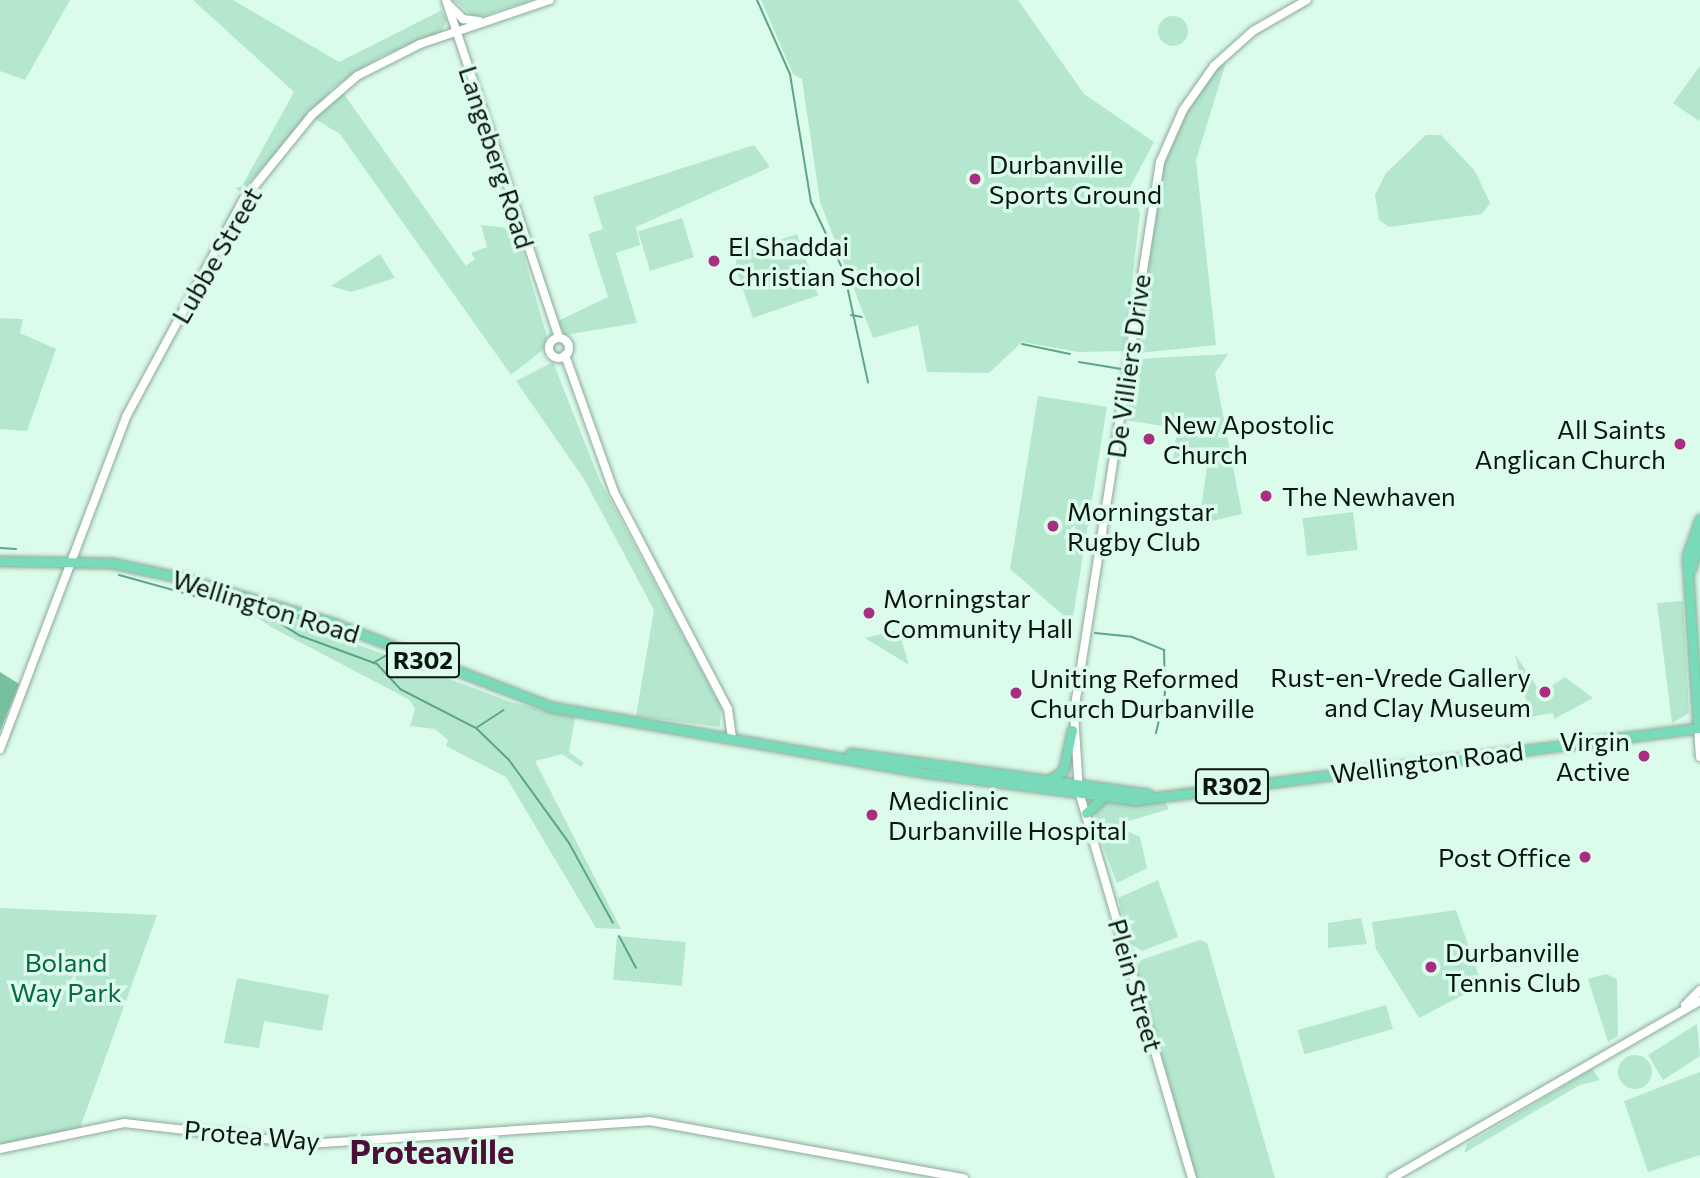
<!DOCTYPE html>
<style>
body{margin:0}
#map{position:relative;width:1700px;height:1178px;overflow:hidden;background:#dbfbeb;font-family:Commissioner,sans-serif}
div>[style]{position:absolute}
[style*='--x']{left:calc(var(--x)*1px);top:calc(var(--y)*1px);width:calc(var(--w)*1px);rotate:calc(var(--a)*1deg)}
.green>*{inset:0;background:#b5e7cf;transform-origin:0 0}
.round{border-radius:50%}
.forest>*{inset:0;background:#77c1a0}
.stream>*{height:2px;margin:-1px;padding:0 1px;transform-origin:1px;border-radius:1px;background:#5ba685}
.roads{filter:drop-shadow(0 0 2px #8ca99a) drop-shadow(0 0 2px #8ca99a)}
.secondary>*{height:8px;margin:-4px;padding:0 4px;transform-origin:4px;border-radius:4px;background:#fff}
.secondary>.ring{margin:-4px;padding:0;box-sizing:content-box;background:none;border:8px solid #fff;border-radius:50%}
.primary>*{height:9px;margin:-4.5px;padding:0 4.5px;transform-origin:4.5px;border-radius:4.5px;background:#79daba}
.dots>*{width:19px;height:19px;translate:-50% -50%;box-sizing:border-box;border:4px solid #dbfbeb;border-radius:50%}
span{translate:-50% -50%;white-space:nowrap;text-align:center;line-height:1.15;-webkit-text-stroke:7px #dbfbeb;paint-order:stroke}
.shield-label span{padding:2px 5px;background:#dbfbeb;border:2px solid;border-radius:5px;-webkit-text-stroke-width:0}
.shield-label{font-size:24px;color:#0a1510;font-weight:700}
.street-label{font-size:26px;color:#0a1510}
.poi-label{font-size:26px;color:#0a1510}
.left{translate:0 -50%;text-align:left}
.right{translate:-100% -50%;text-align:right}
.park-label{font-size:26px;color:#076849}
.district-label{font-size:33px;color:#4b1038;font-weight:700}
</style>
<div id="map">
<div class="green">
<div style="clip-path:polygon(0 0,70px 0,25px 80px,0 71px)"></div>
<div style="clip-path:polygon(193px 0,233px 0,339px 62px,442px 10px,447px 21px,441px 32px,380px 57px,333px 88px,241px 192px,235px 188px,242px 186px,294px 92px)"></div>
<div style="clip-path:polygon(453px 0,532px 0,475px 18px)"></div>
<div style="clip-path:polygon(761px 0,1018px 0,1084px 94px,1154px 142px,1129px 189px,1140px 213px,1124px 351px,1078px 352px,1022px 342px,989px 373px,927px 372px,918px 325px,873px 338px,820px 202px,802px 79px,793px 74px)"></div>
<div class="round" style="left:1158px;top:16px;width:30px;height:30px"></div>
<div style="clip-path:polygon(1237px 47px,1227px 59px,1196px 160px,1216px 345px,1139px 353px,1134px 348px,1166px 152px,1181px 118px,1215px 69px)"></div>
<div style="clip-path:polygon(1700px 66px,1700px 119px,1699px 121px,1673px 103px)"></div>
<div style="clip-path:polygon(343px 93px,466px 266px,475px 259px,471px 253px,487px 247px,481px 225px,516px 229px,547px 337px,544px 349px,511px 375px,340px 134px,315px 119px)"></div>
<div style="clip-path:polygon(1426px 135px,1441px 135px,1475px 171px,1490px 203px,1482px 214px,1389px 227px,1379px 220px,1375px 195px,1386px 173px)"></div>
<div style="clip-path:polygon(754px 145px,770px 167px,636px 227px,640px 245px,616px 253px,637px 323px,565px 335px,558px 321px,608px 297px,588px 234px,603px 229px,593px 197px)"></div>
<div style="left:682px;top:218px;width:41px;height:46px;rotate:73deg"></div>
<div style="left:797px;top:234px;width:65px;height:69px;rotate:71deg"></div>
<div style="clip-path:polygon(380px 254px,395px 278px,351px 292px,331px 286px)"></div>
<div style="clip-path:polygon(0 318px,23px 319px,20px 333px,56px 349px,27px 431px,0 429px)"></div>
<div style="clip-path:polygon(1228px 354px,1215px 373px,1242px 514px,1199px 524px,1207px 466px,1173px 460px,1177px 428px,1124px 420px,1131px 365px,1137px 359px)"></div>
<div style="clip-path:polygon(553px 362px,600px 481px,721px 707px,720px 727px,636px 716px,654px 610px,584px 479px,516px 381px)"></div>
<div style="clip-path:polygon(1038px 396px,1107px 407px,1072px 623px,1010px 569px)"></div>
<div style="left:1353px;top:512px;width:38px;height:51px;rotate:83deg"></div>
<div style="clip-path:polygon(1683px 601px,1689px 713px,1672px 723px,1657px 603px)"></div>
<div style="clip-path:polygon(255px 606px,511px 702px,575px 718px,569px 752px,584px 763px,581px 767px,562px 754px,535px 761px,621px 929px,596px 928px,506px 777px,446px 746px,448px 740px,435px 729px,410px 726px,415px 709px,410px 700px,271px 627px,252px 614px)"></div>
<div style="clip-path:polygon(894px 631px,900px 635px,909px 665px,865px 638px)"></div>
<div style="clip-path:polygon(1515px 654px,1541px 693px,1565px 677px,1593px 698px,1554px 719px,1553px 713px,1530px 717px)"></div>
<div style="clip-path:polygon(1103px 801px,1164px 801px,1169px 809px,1105px 828px,1093px 813px)"></div>
<div style="clip-path:polygon(1125px 830px,1140px 837px,1147px 868px,1117px 883px,1101px 841px)"></div>
<div style="clip-path:polygon(1158px 880px,1178px 937px,1142px 951px,1131px 944px,1118px 898px)"></div>
<div style="clip-path:polygon(0 908px,157px 915px,80px 1128px,0 1146px)"></div>
<div style="clip-path:polygon(1456px 910px,1482px 985px,1419px 1018px,1376px 949px,1372px 922px)"></div>
<div style="clip-path:polygon(1361px 918px,1367px 944px,1328px 948px,1328px 923px)"></div>
<div style="left:617px;top:936px;width:69px;height:44px;rotate:5deg"></div>
<div style="clip-path:polygon(1200px 940px,1207px 943px,1275px 1178px,1196px 1178px,1137px 967px,1141px 960px)"></div>
<div style="clip-path:polygon(1606px 974px,1617px 979px,1618px 1036px,1608px 1042px,1588px 979px)"></div>
<div style="clip-path:polygon(237px 978px,329px 995px,322px 1031px,264px 1021px,259px 1048px,224px 1043px)"></div>
<div style="left:1386px;top:1005px;width:25px;height:92px;rotate:74deg"></div>
<div style="clip-path:polygon(1697px 1024px,1700px 1056px,1663px 1080px,1648px 1055px)"></div>
<div class="round" style="left:1618px;top:1055px;width:34px;height:34px"></div>
<div style="clip-path:polygon(1592px 1069px,1600px 1080px,1580px 1085px,1464px 1153px,1467px 1144px)"></div>
<div style="clip-path:polygon(1700px 1072px,1700px 1155px,1648px 1172px,1624px 1101px)"></div>
</div>
<div class="forest">
<div style="clip-path:polygon(0 672px,19px 684px,0 731px)"></div>
</div>
<div class="stream">
<div style="--x:757;--y:0;--w:81;--a:66"></div>
<div style="--x:790;--y:74;--w:130;--a:80.7"></div>
<div style="--x:811;--y:202;--w:77;--a:64.8"></div>
<div style="--x:844;--y:272;--w:113;--a:77.7"></div>
<div style="--x:851;--y:315;--w:11;--a:10"></div>
<div style="--x:1022;--y:344;--w:49;--a:11.8"></div>
<div style="--x:1079;--y:362;--w:43;--a:9.5"></div>
<div style="--x:1135;--y:372;--w:2;--a:27"></div>
<div style="--x:0;--y:548;--w:16;--a:4"></div>
<div style="--x:119;--y:575;--w:157;--a:15.5"></div>
<div style="--x:270;--y:617;--w:36;--a:32"></div>
<div style="--x:301;--y:636;--w:81;--a:20.2"></div>
<div style="--x:377;--y:664;--w:34;--a:47"></div>
<div style="--x:400;--y:689;--w:85;--a:27.2"></div>
<div style="--x:476;--y:728;--w:46;--a:44.1"></div>
<div style="--x:509;--y:760;--w:102;--a:54.1"></div>
<div style="--x:569;--y:843;--w:91;--a:61.2"></div>
<div style="--x:1095;--y:633;--w:37;--a:6"></div>
<div style="--x:1132;--y:637;--w:35;--a:22"></div>
<div style="--x:1164;--y:650;--w:43;--a:88.7"></div>
<div style="--x:1165;--y:693;--w:41;--a:102.7"></div>
<div style="--x:373;--y:663;--w:16;--a:-30"></div>
<div style="--x:476;--y:728;--w:33;--a:-33"></div>
<div style="--x:619;--y:936;--w:36;--a:62"></div>
</div>
<div class="roads">
<div class="secondary">
<div style="--x:446;--y:0;--w:356;--a:71.5"></div>
<div style="--x:449;--y:5;--w:20;--a:45"></div>
<div style="--x:463;--y:19;--w:16;--a:7"></div>
<div class="ring" style="left:549px;top:338px;width:12px;height:12px"></div>
<div style="--x:565;--y:355;--w:145;--a:70.3"></div>
<div style="--x:614;--y:492;--w:245;--a:62.3"></div>
<div style="--x:728;--y:709;--w:29;--a:82"></div>
<div style="--x:1698;--y:728;--w:29;--a:86"></div>
<div style="--x:0;--y:749;--w:357;--a:-69.2"></div>
<div style="--x:127;--y:415;--w:246;--a:-61.6"></div>
<div style="--x:244;--y:199;--w:108;--a:-51"></div>
<div style="--x:312;--y:115;--w:60;--a:-40.9"></div>
<div style="--x:357;--y:76;--w:71;--a:-26.9"></div>
<div style="--x:420;--y:44;--w:137;--a:-18.7"></div>
<div style="--x:1685;--y:1005;--w:21;--a:-45"></div>
<div style="--x:0;--y:1149;--w:127;--a:-11.8"></div>
<div style="--x:124;--y:1123;--w:184;--a:6.5"></div>
<div style="--x:307;--y:1144;--w:343;--a:-3.8"></div>
<div style="--x:649;--y:1121;--w:320;--a:10.3"></div>
<div style="--x:1192;--y:1178;--w:402;--a:-106.3"></div>
<div style="--x:1079;--y:792;--w:80;--a:-93.6"></div>
<div style="--x:1074;--y:712;--w:557;--a:-81.11"></div>
<div style="--x:1160;--y:162;--w:57;--a:-66.1"></div>
<div style="--x:1183;--y:110;--w:54;--a:-54.8"></div>
<div style="--x:1214;--y:66;--w:52;--a:-41.9"></div>
<div style="--x:1253;--y:31;--w:62;--a:-29.9"></div>
<div style="--x:1392;--y:1178;--w:355;--a:-29.9"></div>
</div>
<div class="primary">
<div style="--x:0;--y:561;--w:112;--a:1"></div>
<div style="--x:112;--y:563;--w:67;--a:12"></div>
<div style="--x:178;--y:577;--w:162;--a:16.5"></div>
<div style="--x:333;--y:623;--w:235;--a:21"></div>
<div style="--x:552;--y:707;--w:382;--a:10"></div>
<div style="--x:928;--y:773;--w:209;--a:7.4"></div>
<div style="--x:1135;--y:800;--w:568;--a:-7.29"></div>
<div style="--x:1698;--y:728;--w:172;--a:-93.7"></div>
<div style="--x:1687;--y:556;--w:39;--a:-71"></div>
<div style="--x:1691;--y:569;--w:34;--a:-75"></div>
<div style="--x:850;--y:753;--w:301;--a:7.8"></div>
<div style="--x:1048;--y:781;--w:18;--a:-34"></div>
<div style="--x:1063;--y:771;--w:42;--a:-77.6"></div>
<div style="--x:1086;--y:813;--w:24;--a:-42"></div>
</div>
</div>
<div class="dots">
<div style="left:975px;top:179px;background:#a92e81"></div>
<div style="left:714px;top:261px;background:#a92e81"></div>
<div style="left:1149px;top:439px;background:#a92e81"></div>
<div style="left:1680px;top:444px;background:#a92e81"></div>
<div style="left:1266px;top:496px;background:#a92e81"></div>
<div style="left:1053px;top:526px;background:#a92e81"></div>
<div style="left:869px;top:613px;background:#a92e81"></div>
<div style="left:1545px;top:692px;background:#a92e81"></div>
<div style="left:1016px;top:693px;background:#a92e81"></div>
<div style="left:1644px;top:756px;background:#a92e81"></div>
<div style="left:872px;top:815px;background:#a92e81"></div>
<div style="left:1585px;top:857px;background:#a92e81"></div>
<div style="left:1431px;top:967px;background:#a92e81"></div>
</div>
<div class="shield-label">
<span style="left:423px;top:660px">R302</span>
<span style="left:1232px;top:786px">R302</span>
</div>
<div class="street-label">
<span style="left:497px;top:157px;rotate:72deg">Langeberg Road</span>
<span style="left:216px;top:255px;rotate:-60deg">Lubbe Street</span>
<span style="left:1128px;top:366px;rotate:-82deg">De Villiers Drive</span>
<span style="left:266px;top:606px;rotate:17deg">Wellington Road</span>
<span style="left:1427px;top:762px;rotate:-7deg">Wellington Road</span>
<span style="left:1136px;top:985px;rotate:74deg">Plein Street</span>
<span style="left:252px;top:1135px;rotate:5deg">Protea Way</span>
</div>
<div class="poi-label">
<span class="left" style="left:989px;top:179px">Durbanville<br>Sports Ground</span>
<span class="left" style="left:728px;top:261px">El Shaddai<br>Christian School</span>
<span class="left" style="left:1163px;top:439px">New Apostolic<br>Church</span>
<span class="right" style="left:1666px;top:444px">All Saints<br>Anglican Church</span>
<span class="left" style="left:1282px;top:496px">The Newhaven</span>
<span class="left" style="left:1067px;top:526px">Morningstar<br>Rugby Club</span>
<span class="left" style="left:883px;top:613px">Morningstar<br>Community Hall</span>
<span class="right" style="left:1531px;top:692px">Rust-en-Vrede Gallery<br>and Clay Museum</span>
<span class="left" style="left:1030px;top:693px">Uniting Reformed<br>Church Durbanville</span>
<span class="right" style="left:1630px;top:756px">Virgin<br>Active</span>
<span class="left" style="left:888px;top:815px">Mediclinic<br>Durbanville Hospital</span>
<span class="right" style="left:1571px;top:857px">Post Office</span>
<span class="left" style="left:1445px;top:967px">Durbanville<br>Tennis Club</span>
</div>
<div class="park-label">
<span style="left:66px;top:977px">Boland<br>Way Park</span>
</div>
<div class="district-label">
<span style="left:432px;top:1151px">Proteaville</span>
</div>
</div>
